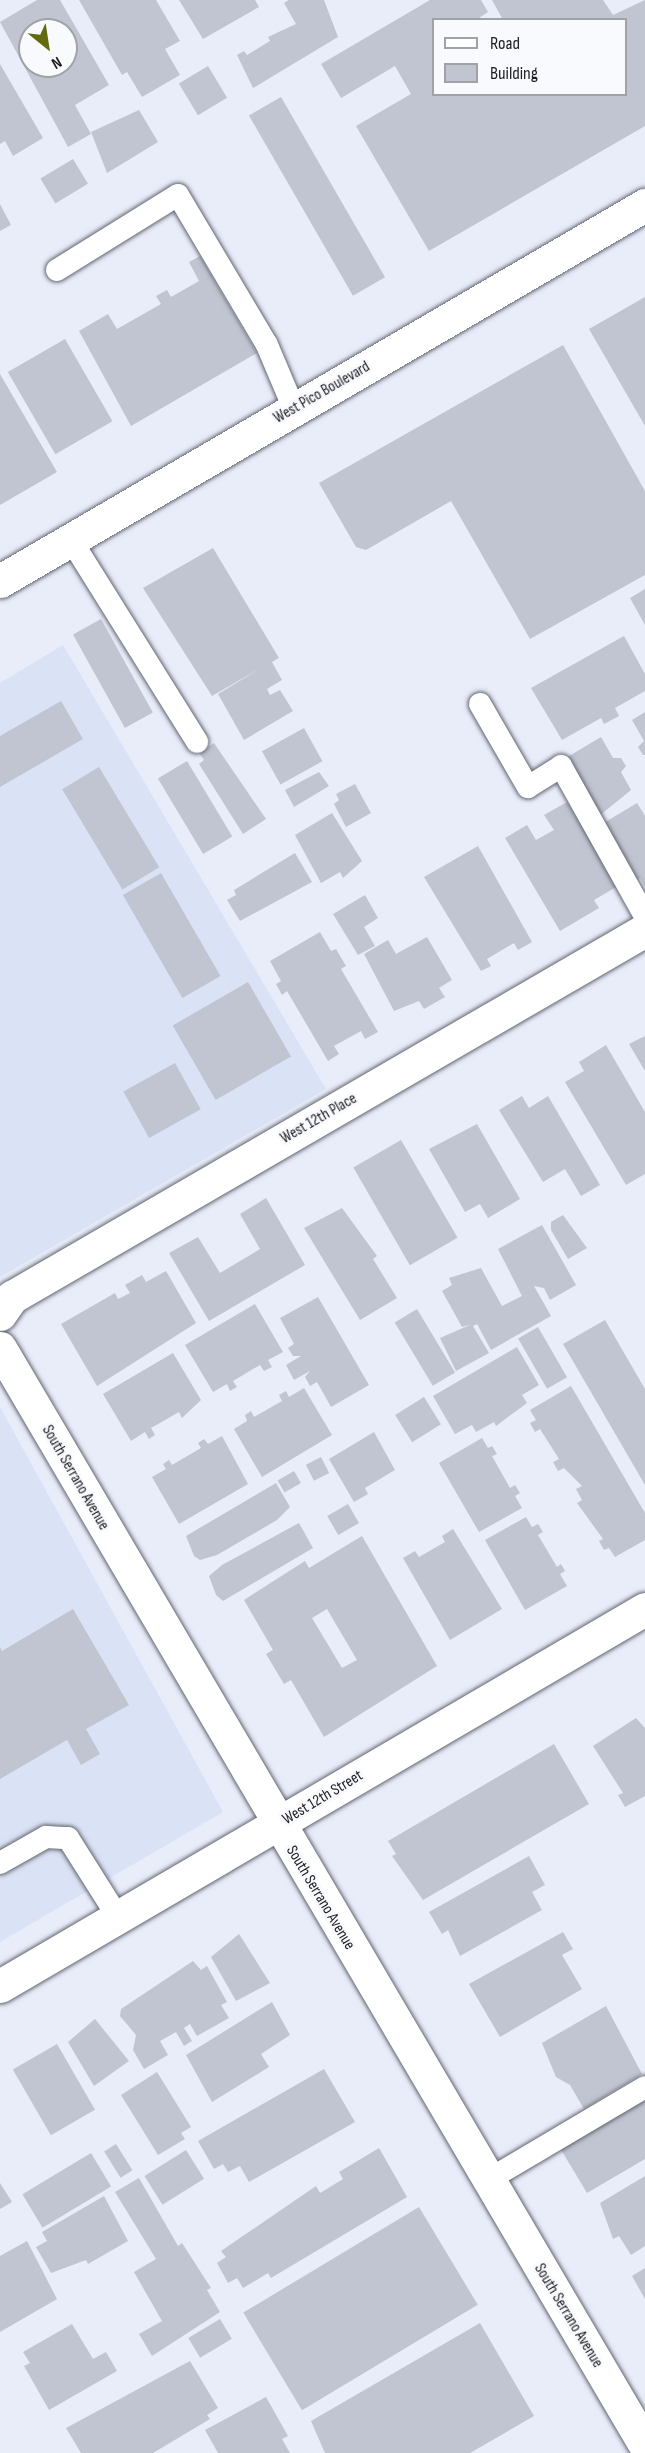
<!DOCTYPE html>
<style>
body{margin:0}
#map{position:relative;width:645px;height:2453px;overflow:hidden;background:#e8edf9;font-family:"Sofia Sans Condensed",sans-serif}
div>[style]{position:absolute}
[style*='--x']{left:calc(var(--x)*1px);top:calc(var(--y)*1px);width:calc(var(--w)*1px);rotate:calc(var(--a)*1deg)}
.built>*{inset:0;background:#dae2f5}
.building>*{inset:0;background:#c0c5d1;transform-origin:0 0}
.roads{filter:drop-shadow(0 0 2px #626671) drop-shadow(0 0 2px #626671)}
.service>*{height:22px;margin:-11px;padding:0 11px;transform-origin:11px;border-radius:11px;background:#fff}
.minor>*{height:33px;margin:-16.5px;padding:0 16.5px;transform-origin:16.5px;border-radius:16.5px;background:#fff}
.secondary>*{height:33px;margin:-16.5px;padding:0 16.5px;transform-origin:16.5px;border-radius:16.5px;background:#fff}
span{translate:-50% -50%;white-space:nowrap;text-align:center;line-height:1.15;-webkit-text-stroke:6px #f9fafd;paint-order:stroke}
.street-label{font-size:16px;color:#1b1d21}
.legend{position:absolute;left:432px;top:18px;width:195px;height:78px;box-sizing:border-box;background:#f9fafd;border:2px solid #a0a2a5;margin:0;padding:8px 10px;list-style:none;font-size:18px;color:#1b1d21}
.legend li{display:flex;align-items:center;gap:12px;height:30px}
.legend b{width:30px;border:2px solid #a0a2a5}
.north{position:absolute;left:18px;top:18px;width:60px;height:60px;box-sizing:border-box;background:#f9fafd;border:2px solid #a0a2a5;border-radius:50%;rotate:150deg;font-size:16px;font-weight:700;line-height:24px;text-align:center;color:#1b1d21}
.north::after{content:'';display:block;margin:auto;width:21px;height:27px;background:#636b0f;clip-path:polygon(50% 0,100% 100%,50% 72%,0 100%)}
</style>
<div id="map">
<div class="built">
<div style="clip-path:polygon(63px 645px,326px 1089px,0 1277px,0 683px)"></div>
<div style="clip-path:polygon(0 1407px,223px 1812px,0 1942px)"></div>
</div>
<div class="building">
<div style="clip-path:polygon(evenodd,37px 0,60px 0,109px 85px,75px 105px,91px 134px,68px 147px,0 22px,37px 0,30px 30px,66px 30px,66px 66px,30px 66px,30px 30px)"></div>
<div style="clip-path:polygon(79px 0,156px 0,180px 41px,165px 49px,180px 75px,142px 97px,127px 72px,122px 75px)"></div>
<div style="clip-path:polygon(179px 0,255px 0,259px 7px,203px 39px)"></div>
<div style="clip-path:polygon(289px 0,324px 0,338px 37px,253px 88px,237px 55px,244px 51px,247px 55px,270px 41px,268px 37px,296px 24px,284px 3px)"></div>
<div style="clip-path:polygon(430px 0,481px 0,488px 12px,476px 20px,434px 20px,434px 94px,626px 94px,626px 20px,503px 20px,492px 0,603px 0,613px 15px,645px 0,645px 126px,429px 251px,356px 126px,411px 94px,395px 66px,341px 98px,321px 64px)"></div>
<div style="clip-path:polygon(0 64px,43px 138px,13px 156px,5px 141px,0 144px)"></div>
<div style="left:208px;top:66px;width:37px;height:34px;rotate:59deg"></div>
<div style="left:281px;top:97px;width:208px;height:37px;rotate:60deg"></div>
<div style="clip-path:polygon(139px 110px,158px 142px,107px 173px,91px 132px)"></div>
<div style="left:73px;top:159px;width:29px;height:38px;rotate:59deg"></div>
<div style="clip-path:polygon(0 204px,11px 225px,0 231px)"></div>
<div style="clip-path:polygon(200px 256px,257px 353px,131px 426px,79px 331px,108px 314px,117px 329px,161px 304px,156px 296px,167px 290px,171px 297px,199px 281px,189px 262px)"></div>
<div style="clip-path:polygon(645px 297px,645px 426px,589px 329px)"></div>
<div style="left:65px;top:339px;width:95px;height:66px;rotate:60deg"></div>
<div style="clip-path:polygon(563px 345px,645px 491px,645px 575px,530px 639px,451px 501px,366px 550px,356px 547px,319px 483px)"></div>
<div style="clip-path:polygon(0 374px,57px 472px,0 505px)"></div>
<div style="clip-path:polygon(213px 548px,279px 658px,272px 662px,282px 680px,267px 689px,270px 695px,280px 690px,293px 711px,244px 740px,218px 694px,261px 668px,212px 696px,143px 588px)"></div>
<div style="clip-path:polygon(645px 589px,645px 625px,630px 598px)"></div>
<div style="left:101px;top:619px;width:107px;height:32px;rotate:61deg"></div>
<div style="clip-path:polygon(624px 636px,645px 674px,645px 691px,615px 708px,619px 716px,604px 724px,601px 718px,562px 740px,531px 688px)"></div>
<div style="clip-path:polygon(61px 701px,83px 739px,0 787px,0 736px)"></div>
<div style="clip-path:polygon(645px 712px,645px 755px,643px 755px,638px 747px,644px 741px,632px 720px)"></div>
<div style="left:304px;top:728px;width:38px;height:48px;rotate:61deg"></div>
<div style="clip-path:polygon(601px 737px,613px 758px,621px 758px,626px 766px,621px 772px,631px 790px,599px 816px,564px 759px)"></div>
<div style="clip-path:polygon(214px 743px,266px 819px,243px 834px,199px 764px,204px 760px,199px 753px)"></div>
<div style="left:187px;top:761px;width:88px;height:34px;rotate:59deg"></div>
<div style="left:99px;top:767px;width:117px;height:43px;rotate:59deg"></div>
<div style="clip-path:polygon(319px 772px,329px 786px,294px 807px,285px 790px)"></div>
<div style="clip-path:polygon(355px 784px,371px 813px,346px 827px,334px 804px,339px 800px,336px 794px)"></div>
<div style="clip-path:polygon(567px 802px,618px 886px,594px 900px,599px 908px,560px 931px,505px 838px,527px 825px,536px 840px,554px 830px,544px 815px)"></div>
<div style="clip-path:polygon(637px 803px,645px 816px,645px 887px,640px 878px,634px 881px,602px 824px)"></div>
<div style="clip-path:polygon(332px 813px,362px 861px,343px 878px,340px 872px,321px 883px,295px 835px)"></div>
<div style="clip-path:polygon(478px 846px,532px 942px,518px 950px,514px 943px,487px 959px,491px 966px,481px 971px,424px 877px)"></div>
<div style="clip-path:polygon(295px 853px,312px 882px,240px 921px,227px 900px,236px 895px,234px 890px)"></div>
<div style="left:161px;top:873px;width:119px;height:44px;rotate:60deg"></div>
<div style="clip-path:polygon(365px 895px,378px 918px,364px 927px,375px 946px,358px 955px,333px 914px)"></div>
<div style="clip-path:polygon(320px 932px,331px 951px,336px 949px,346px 966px,341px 969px,378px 1032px,365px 1039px,361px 1031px,334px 1046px,339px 1054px,328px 1061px,287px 991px,282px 995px,276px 984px,281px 981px,270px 961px)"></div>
<div style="clip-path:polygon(427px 937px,452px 980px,439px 988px,445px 997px,424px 1009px,419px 1001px,394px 1011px,364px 954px,388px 940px,396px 954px)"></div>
<div style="left:248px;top:982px;width:86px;height:87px;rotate:60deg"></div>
<div style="clip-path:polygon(645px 1036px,645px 1071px,629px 1044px)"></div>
<div style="clip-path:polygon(606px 1045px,645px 1112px,645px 1174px,626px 1185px,565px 1082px,584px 1071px,579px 1062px)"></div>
<div style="left:175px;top:1063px;width:53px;height:59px;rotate:61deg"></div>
<div style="clip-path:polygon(522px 1096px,529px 1108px,548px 1096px,600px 1185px,581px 1196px,565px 1169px,543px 1182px,499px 1110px)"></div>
<div style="clip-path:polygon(477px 1124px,520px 1199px,488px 1218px,480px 1204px,465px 1212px,429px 1149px)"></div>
<div style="left:401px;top:1140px;width:113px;height:55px;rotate:60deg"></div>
<div style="clip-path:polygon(266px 1198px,305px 1265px,209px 1321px,169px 1253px,198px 1237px,220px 1273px,260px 1249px,240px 1214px)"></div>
<div style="clip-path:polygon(342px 1208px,377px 1256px,373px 1259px,397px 1298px,360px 1320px,304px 1228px)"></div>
<div style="clip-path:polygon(563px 1215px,587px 1248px,568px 1259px,551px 1230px,551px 1222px)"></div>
<div style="clip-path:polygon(542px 1225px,576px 1285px,550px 1300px,544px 1288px,534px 1286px,551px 1316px,491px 1350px,477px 1324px,473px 1326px,489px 1353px,456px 1371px,440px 1338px,472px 1324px,462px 1327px,442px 1291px,452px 1285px,449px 1278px,481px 1268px,502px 1306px,522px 1296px,498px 1249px)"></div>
<div style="clip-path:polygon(166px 1271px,196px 1323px,97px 1386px,61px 1324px,115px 1293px,118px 1299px,130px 1293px,125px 1285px,142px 1275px,146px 1282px)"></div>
<div style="clip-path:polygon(318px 1297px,369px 1385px,331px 1407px,317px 1382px,310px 1386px,305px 1377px,310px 1371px,294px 1380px,286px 1365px,301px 1356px,293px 1356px,288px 1348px,294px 1344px,280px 1318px)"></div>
<div style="clip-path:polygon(255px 1304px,283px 1352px,268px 1360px,272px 1367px,264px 1371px,260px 1365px,233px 1381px,237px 1387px,230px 1391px,227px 1384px,213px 1392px,185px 1345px)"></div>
<div style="left:417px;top:1309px;width:74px;height:26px;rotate:59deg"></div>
<div style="clip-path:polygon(605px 1320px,645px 1389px,645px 1485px,563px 1344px)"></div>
<div style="left:538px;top:1327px;width:58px;height:23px;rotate:60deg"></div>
<div style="clip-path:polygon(517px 1347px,539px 1385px,522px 1395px,527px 1403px,496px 1426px,494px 1422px,476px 1432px,472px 1425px,455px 1434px,433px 1396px)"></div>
<div style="clip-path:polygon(173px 1353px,201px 1400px,182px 1418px,179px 1412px,151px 1428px,155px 1435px,149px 1439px,145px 1432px,131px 1441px,103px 1394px)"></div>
<div style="clip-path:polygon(571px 1386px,645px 1513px,645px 1540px,615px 1557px,609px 1548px,604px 1550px,599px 1541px,603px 1539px,577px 1503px,582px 1500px,576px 1489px,582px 1486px,564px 1468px,558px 1471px,553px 1462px,559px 1459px,540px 1429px,535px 1432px,530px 1423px,536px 1420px,530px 1410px)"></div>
<div style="clip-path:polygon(304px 1388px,332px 1435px,262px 1477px,234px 1429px,247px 1421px,245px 1415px,251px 1411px,254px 1417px,282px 1401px,279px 1395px,286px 1391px,289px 1397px)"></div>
<div style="left:424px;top:1397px;width:32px;height:34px;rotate:58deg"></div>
<div style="clip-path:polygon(374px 1432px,395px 1470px,365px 1488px,368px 1494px,354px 1502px,329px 1459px)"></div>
<div style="clip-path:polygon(222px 1436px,248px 1484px,179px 1524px,152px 1477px,166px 1469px,163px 1464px,169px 1460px,172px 1465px,201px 1448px,198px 1443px,204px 1439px,208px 1444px)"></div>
<div style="clip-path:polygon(482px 1438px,488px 1448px,492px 1446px,497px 1454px,492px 1456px,510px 1488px,515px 1485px,520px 1493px,515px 1496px,522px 1508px,479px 1532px,439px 1463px)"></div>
<div style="left:321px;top:1457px;width:18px;height:17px;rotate:63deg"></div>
<div style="left:294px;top:1471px;width:14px;height:19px;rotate:60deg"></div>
<div style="clip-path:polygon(276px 1483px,290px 1507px,277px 1520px,217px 1555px,200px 1560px,194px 1556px,186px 1536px)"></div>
<div style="left:348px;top:1504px;width:22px;height:24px;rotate:60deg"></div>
<div style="clip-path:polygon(526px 1517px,532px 1527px,538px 1524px,543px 1532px,538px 1535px,557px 1567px,561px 1564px,565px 1571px,560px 1574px,567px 1586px,525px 1610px,485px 1540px)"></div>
<div style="clip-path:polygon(299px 1523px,313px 1548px,223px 1601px,216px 1595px,209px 1576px,222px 1565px)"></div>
<div style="clip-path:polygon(453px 1529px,502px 1609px,450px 1640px,403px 1558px,415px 1551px,419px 1557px,445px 1542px,442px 1536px)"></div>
<div style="clip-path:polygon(evenodd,362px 1536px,437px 1666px,324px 1737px,291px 1680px,284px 1684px,266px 1654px,273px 1650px,244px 1600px,305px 1561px,309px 1568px,362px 1536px,327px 1609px,357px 1660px,342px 1668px,312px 1618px,327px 1609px)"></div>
<div style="clip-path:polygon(73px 1609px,129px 1705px,86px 1729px,100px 1754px,81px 1765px,67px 1740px,0 1779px,0 1647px,2px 1651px)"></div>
<div style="clip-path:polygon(636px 1718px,645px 1728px,645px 1796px,625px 1807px,618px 1795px,623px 1793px,593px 1746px)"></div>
<div style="clip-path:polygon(554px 1744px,589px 1804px,423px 1900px,392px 1856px,396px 1854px,388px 1841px)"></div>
<div style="clip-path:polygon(529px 1856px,545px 1885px,532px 1892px,542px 1910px,460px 1956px,448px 1930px,442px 1934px,429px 1912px)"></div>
<div style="clip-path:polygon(563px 1932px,573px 1949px,562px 1955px,582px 1989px,500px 2037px,469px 1984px)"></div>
<div style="clip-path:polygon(239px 1934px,270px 1983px,236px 2001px,211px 1957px)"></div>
<div style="clip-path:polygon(193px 1961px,201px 1970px,207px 1966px,227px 2002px,221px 2005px,229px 2018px,197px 2036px,190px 2024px,184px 2028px,192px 2041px,184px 2046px,176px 2032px,160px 2041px,168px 2055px,144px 2069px,133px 2050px,136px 2035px,120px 2016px,121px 2009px)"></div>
<div style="clip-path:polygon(272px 2002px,290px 2035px,261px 2054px,269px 2067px,212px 2102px,186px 2055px)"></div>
<div style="clip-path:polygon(606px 2006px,642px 2074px,584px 2109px,570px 2085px,556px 2077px,542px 2043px)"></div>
<div style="clip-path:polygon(95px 2019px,129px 2061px,94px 2086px,68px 2042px)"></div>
<div style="left:57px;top:2044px;width:76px;height:51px;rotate:60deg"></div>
<div style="clip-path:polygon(324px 2069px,355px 2122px,249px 2182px,240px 2166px,228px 2172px,223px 2164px,214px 2169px,198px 2141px)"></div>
<div style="clip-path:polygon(157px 2072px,191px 2127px,181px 2133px,185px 2139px,158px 2155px,121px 2095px)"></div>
<div style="clip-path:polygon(645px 2090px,645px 2159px,587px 2193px,560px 2148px)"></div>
<div style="left:116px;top:2144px;width:31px;height:14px;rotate:58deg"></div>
<div style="clip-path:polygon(379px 2148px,407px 2197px,271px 2278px,268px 2273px,243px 2288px,237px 2278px,228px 2283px,217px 2263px,226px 2257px,221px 2251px,316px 2186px,320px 2193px,343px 2179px,339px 2172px)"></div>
<div style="left:186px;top:2150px;width:34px;height:49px;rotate:58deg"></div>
<div style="left:91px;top:2153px;width:39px;height:80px;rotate:59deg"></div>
<div style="clip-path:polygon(645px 2176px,645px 2246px,631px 2255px,619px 2236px,613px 2239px,600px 2203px)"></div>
<div style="clip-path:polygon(139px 2178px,178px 2246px,182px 2243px,211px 2288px,207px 2290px,220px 2312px,152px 2356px,139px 2334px,162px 2321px,134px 2272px,156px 2259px,115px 2192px)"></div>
<div style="clip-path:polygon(0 2183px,12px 2202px,0 2209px)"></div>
<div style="clip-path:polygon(104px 2196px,128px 2241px,88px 2264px,86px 2260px,51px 2273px,36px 2247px,47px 2241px,42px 2232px)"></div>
<div style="left:419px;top:2207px;width:114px;height:205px;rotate:59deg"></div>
<div style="clip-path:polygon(27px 2241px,57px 2299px,0 2332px,0 2256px)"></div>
<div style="clip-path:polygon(645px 2268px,645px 2299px,632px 2276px)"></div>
<div style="left:220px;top:2319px;width:23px;height:37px;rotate:59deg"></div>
<div style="clip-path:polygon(480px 2323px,534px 2416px,470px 2453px,325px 2453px,311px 2421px)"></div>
<div style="clip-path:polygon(72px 2324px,93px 2359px,106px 2352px,117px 2371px,49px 2410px,24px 2366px,30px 2363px,23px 2352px)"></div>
<div style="clip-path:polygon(190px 2361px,218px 2408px,207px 2415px,210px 2419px,153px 2453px,81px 2453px,66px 2428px)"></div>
<div style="clip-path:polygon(266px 2397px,288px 2436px,282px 2439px,290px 2453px,218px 2453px,205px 2430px)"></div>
</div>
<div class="roads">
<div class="service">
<div style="--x:57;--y:270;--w:142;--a:-31.8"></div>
<div style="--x:178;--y:195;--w:174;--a:59.3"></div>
<div style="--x:267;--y:345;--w:69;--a:67.1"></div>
<div style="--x:71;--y:540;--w:238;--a:58"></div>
<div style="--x:480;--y:704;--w:96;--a:60"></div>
<div style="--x:528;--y:787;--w:39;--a:-32"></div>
<div style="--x:561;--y:766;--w:172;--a:60.8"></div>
<div style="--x:0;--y:1863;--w:53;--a:-29.5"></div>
<div style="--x:46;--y:1837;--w:22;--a:3"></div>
<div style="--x:68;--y:1838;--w:93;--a:57.7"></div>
<div style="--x:488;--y:2180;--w:182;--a:-30.6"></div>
</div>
<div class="minor">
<div style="--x:0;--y:1314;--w:21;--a:-55"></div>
<div style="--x:12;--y:1297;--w:732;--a:-30.1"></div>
<div style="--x:0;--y:1348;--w:1273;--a:59.55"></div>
<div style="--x:0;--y:1986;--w:747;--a:-30.31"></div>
</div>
<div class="secondary">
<div style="--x:0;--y:581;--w:747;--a:-30.24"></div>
</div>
</div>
<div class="street-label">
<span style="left:322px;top:393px;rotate:-30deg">West Pico Boulevard</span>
<span style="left:319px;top:1119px;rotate:-30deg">West 12th Place</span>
<span style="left:75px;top:1478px;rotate:60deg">South Serrano Avenue</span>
<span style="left:323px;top:1798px;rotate:-31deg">West 12th Street</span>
<span style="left:320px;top:1898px;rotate:59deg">South Serrano Avenue</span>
<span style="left:568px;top:2316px;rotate:59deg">South Serrano Avenue</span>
</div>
<ul class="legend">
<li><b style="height:8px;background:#fff"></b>Road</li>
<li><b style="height:16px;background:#c0c5d1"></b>Building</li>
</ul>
<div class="north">N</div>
</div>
